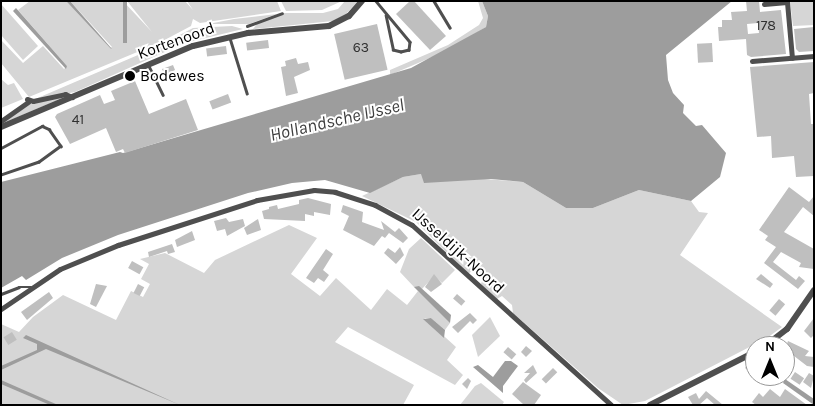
<!DOCTYPE html>
<style>
body{margin:0}
#map{position:relative;width:815px;height:406px;overflow:hidden;background:#fff;font-family:Karla,sans-serif}
div>[style]{position:absolute}
[style*='--x']{left:calc(var(--x)*1px);top:calc(var(--y)*1px);width:calc(var(--w)*1px);rotate:calc(var(--a)*1deg)}
.green>*{inset:0;background:#d6d6d6}
.water>*{inset:0;background:#9d9d9d;transform-origin:0 0}
.building>*{inset:0;background:#bfbfbf;transform-origin:0 0}
.service>*{height:2.5px;margin:-1.25px;padding:0 1.25px;transform-origin:1.25px;border-radius:1.25px;background:#4f4f4f}
.minor>*{height:5px;margin:-2.5px;padding:0 2.5px;transform-origin:2.5px;border-radius:2.5px;background:#4f4f4f}
.tertiary>*{height:6px;margin:-3px;padding:0 3px;transform-origin:3px;border-radius:3px;background:#4f4f4f}
.dots>*{width:14px;height:14px;translate:-50% -50%;box-sizing:border-box;border:2px solid #fff;border-radius:50%}
span{translate:-50% -50%;white-space:nowrap;text-align:center;line-height:1.15;-webkit-text-stroke:4px #fff;paint-order:stroke}
.number-label{font-size:14px;color:#303030}
.number-label span{-webkit-text-stroke-width:0}
.street-label{font-size:16px;color:#000}
.poi-label{font-size:16px;color:#000}
.left{translate:0 -50%;text-align:left}
.water-label{font-size:18px;color:#3e3e3e;font-style:italic}
.frame{position:absolute;inset:0;border:2px solid #000;pointer-events:none}
.north{position:absolute;left:745px;top:336px;width:50px;height:50px;box-sizing:border-box;background:#fff;border:1px solid #999;border-radius:50%;rotate:0deg;font-size:14px;font-weight:700;line-height:20px;text-align:center;color:#000}
.north::after{content:'';display:block;margin:auto;width:18px;height:22px;background:#000;clip-path:polygon(50% 0,100% 100%,50% 72%,0 100%)}
</style>
<div id="map">
<div class="green">
<div style="clip-path:polygon(30px 1px,66px 1px,110px 48px,112px 47px,70px 1px,123px 1px,152px 32px,127px 1px,185px 1px,193px 10px,187px 1px,277px 1px,281px 11px,200px 23px,193px 19px,191px 26px,159px 43px,29px 97px,1px 63px,1px 40px,23px 63px,43px 46px,64px 69px,67px 66px,18px 10px)"></div>
<div style="clip-path:polygon(281px 1px,342px 1px,322px 10px,286px 11px)"></div>
<div style="clip-path:polygon(345px 1px,358px 1px,346px 14px,333px 21px,253px 29px,258px 23px,284px 13px,323px 13px,338px 9px)"></div>
<div style="clip-path:polygon(478px 1px,482px 1px,488px 16px,486px 27px,444px 52px,390px 75px,390px 70px,448px 45px,479px 25px,483px 18px)"></div>
<div style="clip-path:polygon(790px 1px,814px 1px,814px 25px,793px 26px)"></div>
<div style="clip-path:polygon(1px 4px,38px 46px,23px 60px,1px 35px)"></div>
<div style="clip-path:polygon(277px 14px,249px 24px,208px 24px,234px 19px)"></div>
<div style="clip-path:polygon(232px 26px,243px 29px,185px 43px,75px 92px,33px 100px,159px 46px,193px 28px)"></div>
<div style="clip-path:polygon(1px 79px,8px 85px,14px 83px,23px 99px,1px 108px)"></div>
<div style="clip-path:polygon(67px 96px,1px 124px,30px 104px)"></div>
<div style="clip-path:polygon(421px 174px,523px 182px,566px 208px,593px 208px,639px 190px,691px 201px,699px 212px,708px 213px,680px 255px,782px 327px,767px 338px,645px 401px,623px 405px,598px 388px,513px 313px,512px 305px,502px 296px,497px 299px,481px 284px,483px 278px,473px 270px,468px 274px,416px 222px,362px 196px,403px 177px)"></div>
<div style="clip-path:polygon(289px 225px,317px 238px,291px 274px,320px 296px,336px 278px,371px 310px,387px 289px,407px 305px,418px 291px,447px 316px,450px 323px,445px 330px,431px 318px,424px 318px,456px 347px,447px 360px,463px 375px,455px 385px,348px 327px,335px 342px,414px 385px,403px 405px,1px 405px,1px 324px,19px 332px,33px 317px,63px 295px,116px 320px,131px 291px,143px 297px,150px 284px,141px 279px,149px 264px,140px 259px,165px 253px,204px 273px,215px 260px)"></div>
<div style="clip-path:polygon(421px 238px,455px 270px,442px 283px,434px 276px,422px 289px,414px 287px,400px 272px,409px 249px)"></div>
<div style="clip-path:polygon(490px 317px,500px 336px,478px 357px,472px 335px)"></div>
<div style="clip-path:polygon(481px 383px,504px 402px,502px 405px,460px 405px,475px 386px)"></div>
</div>
<div class="water">
<div style="clip-path:polygon(66px 1px,70px 1px,112px 49px,110px 48px)"></div>
<div style="left:123px;top:1px;width:4px;height:42px"></div>
<div style="clip-path:polygon(482px 1px,732px 1px,666px 55px,668px 80px,673px 93px,684px 105px,683px 113px,696px 126px,702px 125px,726px 153px,720px 177px,691px 201px,639px 190px,593px 208px,566px 208px,523px 182px,491px 179px,424px 183px,421px 174px,403px 177px,370px 193px,325px 180px,292px 183px,248px 193px,118px 235px,62px 258px,26px 280px,22px 276px,1px 288px,1px 182px,120px 152px,123px 153px,411px 68px,486px 27px,488px 16px)"></div>
<div style="clip-path:polygon(16px 8px,67px 66px,66px 69px,13px 11px)"></div>
<div style="clip-path:polygon(419px 286px,451px 315px,450px 323px,414px 287px)"></div>
<div style="clip-path:polygon(431px 318px,445px 330px,444px 338px,423px 319px)"></div>
<div style="clip-path:polygon(26px 335px,180px 405px,46px 349px,1px 370px,1px 366px,37px 350px,37px 344px,23px 338px)"></div>
<div style="clip-path:polygon(505px 361px,511px 361px,518px 366px,503px 386px,503px 393px,473px 367px,478px 365px,493px 377px)"></div>
<div style="clip-path:polygon(785px 379px,814px 399px,814px 405px,783px 383px)"></div>
<div style="clip-path:polygon(1px 380px,58px 405px,50px 405px,1px 384px)"></div>
</div>
<div class="building">
<div style="clip-path:polygon(410px 1px,414px 1px,446px 36px,430px 50px,396px 14px)"></div>
<div style="clip-path:polygon(evenodd,746px 1px,759px 1px,760px 12px,781px 10px,786px 54px,751px 57px,747px 55px,746px 39px,719px 41px,718px 27px,722px 27px,722px 20px,732px 20px,731px 12px,747px 11px,746px 1px,758px 23px,759px 33px,748px 34px,747px 24px,758px 23px)"></div>
<div style="left:377px;top:24px;width:47px;height:44px;rotate:77deg"></div>
<div style="clip-path:polygon(814px 27px,814px 51px,799px 52px,796px 49px,794px 29px)"></div>
<div style="left:268px;top:40px;width:8px;height:22px;rotate:83deg"></div>
<div style="left:712px;top:43px;width:19px;height:15px;rotate:87deg"></div>
<div style="left:226px;top:46px;width:8px;height:20px;rotate:83deg"></div>
<div style="clip-path:polygon(296px 58px,298px 64px,308px 62px,310px 70px,294px 77px,298px 93px,286px 96px,281px 67px,286px 66px,285px 61px)"></div>
<div style="clip-path:polygon(814px 62px,814px 93px,809px 94px,811px 124px,814px 124px,814px 176px,796px 177px,794px 156px,772px 158px,771px 136px,757px 137px,750px 67px)"></div>
<div style="clip-path:polygon(173px 65px,175px 70px,165px 75px,162px 69px)"></div>
<div style="clip-path:polygon(135px 81px,149px 114px,186px 99px,198px 130px,125px 153px,123px 149px,116px 152px,106px 128px,70px 144px,55px 117px,57px 114px,100px 95px,104px 104px,115px 100px,111px 91px)"></div>
<div style="left:228px;top:94px;width:9px;height:20px;rotate:69deg"></div>
<div style="clip-path:polygon(789px 187px,809px 202px,814px 196px,814px 216px,803px 207px,784px 232px,814px 249px,814px 269px,799px 267px,801px 263px,781px 252px,773px 262px,796px 280px,799px 276px,805px 281px,798px 289px,764px 263px,776px 247px,765px 240px,768px 236px,759px 230px)"></div>
<div style="clip-path:polygon(308px 198px,331px 204px,330px 215px,314px 212px,314px 216px,305px 214px,305px 221px,264px 219px,262px 211px,269px 209px,269px 207px,277px 205px,278px 209px,299px 204px,299px 200px)"></div>
<div style="clip-path:polygon(343px 205px,363px 212px,362px 222px,384px 230px,381px 221px,395px 232px,399px 228px,408px 238px,403px 243px,389px 233px,385px 238px,382px 236px,374px 246px,343px 230px,349px 216px,341px 212px)"></div>
<div style="clip-path:polygon(226px 218px,229px 222px,243px 219px,245px 226px,227px 236px,225px 229px,217px 231px,214px 221px)"></div>
<div style="clip-path:polygon(258px 219px,261px 230px,247px 235px,244px 228px)"></div>
<div style="clip-path:polygon(192px 231px,195px 240px,177px 247px,175px 240px)"></div>
<div style="clip-path:polygon(172px 244px,175px 252px,168px 254px,167px 251px,149px 257px,148px 252px)"></div>
<div style="clip-path:polygon(400px 247px,404px 255px,396px 264px,384px 253px,388px 248px,395px 253px)"></div>
<div style="clip-path:polygon(326px 249px,333px 254px,323px 270px,329px 275px,324px 282px,318px 278px,314px 283px,306px 278px)"></div>
<div style="left:132px;top:261px;width:13px;height:8px;rotate:29deg"></div>
<div style="clip-path:polygon(434px 274px,442px 284px,431px 292px,425px 287px)"></div>
<div style="clip-path:polygon(761px 274px,773px 284px,770px 288px,756px 279px)"></div>
<div style="clip-path:polygon(96px 284px,107px 286px,96px 307px,90px 304px)"></div>
<div style="left:138px;top:284px;width:7px;height:10px;rotate:27deg"></div>
<div style="clip-path:polygon(49px 292px,53px 298px,27px 320px,21px 312px)"></div>
<div style="left:457px;top:294px;width:11px;height:6px;rotate:41deg"></div>
<div style="left:779px;top:299px;width:8px;height:15px;rotate:40deg"></div>
<div style="clip-path:polygon(470px 313px,477px 320px,473px 324px,470px 321px,458px 333px,452px 327px)"></div>
<div style="clip-path:polygon(814px 318px,814px 335px,811px 338px,804px 331px)"></div>
<div style="left:12px;top:332px;width:9px;height:10px;rotate:58deg"></div>
<div style="clip-path:polygon(788px 341px,809px 351px,805px 356px,814px 357px,814px 367px,807px 366px,785px 349px)"></div>
<div style="clip-path:polygon(526px 346px,532px 351px,526px 357px,521px 352px)"></div>
<div style="left:508px;top:347px;width:11px;height:7px;rotate:41deg"></div>
<div style="clip-path:polygon(752px 360px,755px 362px,755px 375px,745px 368px)"></div>
<div style="clip-path:polygon(533px 365px,537px 373px,526px 383px,524px 380px,530px 373px,524px 373px)"></div>
<div style="left:553px;top:368px;width:6px;height:16px;rotate:45deg"></div>
<div style="left:795px;top:372px;width:11px;height:8px;rotate:34deg"></div>
<div style="clip-path:polygon(809px 373px,814px 376px,811px 388px,803px 382px)"></div>
<div style="clip-path:polygon(468px 378px,471px 381px,467px 389px,462px 384px)"></div>
<div style="clip-path:polygon(523px 382px,541px 395px,534px 405px,524px 405px,512px 394px)"></div>
<div style="clip-path:polygon(770px 389px,780px 397px,785px 389px,807px 405px,756px 405px,752px 402px,759px 393px,763px 397px)"></div>
<div style="clip-path:polygon(706px 391px,723px 405px,715px 405px,707px 398px,699px 405px,693px 405px,688px 397px,696px 393px,699px 399px)"></div>
</div>
<div class="service">
<div style="--x:376;--y:1;--w:53;--a:50.3"></div>
<div style="--x:410;--y:42;--w:8;--a:97"></div>
<div style="--x:409;--y:50;--w:8;--a:166"></div>
<div style="--x:401;--y:52;--w:8;--a:-166"></div>
<div style="--x:393;--y:50;--w:35;--a:-102"></div>
<div style="--x:434;--y:1;--w:31;--a:59"></div>
<div style="--x:247;--y:26;--w:37;--a:-20"></div>
<div style="--x:230;--y:38;--w:58;--a:72.8"></div>
<div style="--x:149;--y:66;--w:32;--a:64"></div>
<div style="--x:1;--y:148;--w:47;--a:-28.2"></div>
<div style="--x:42;--y:126;--w:8;--a:23"></div>
<div style="--x:49;--y:129;--w:21;--a:55"></div>
<div style="--x:61;--y:146;--w:27;--a:144"></div>
<div style="--x:39;--y:162;--w:40;--a:161.1"></div>
<div style="--x:1;--y:294;--w:19;--a:-21"></div>
<div style="--x:19;--y:287;--w:12;--a:0"></div>
</div>
<div class="minor">
<div style="--x:764;--y:4;--w:23;--a:-5"></div>
<div style="--x:787;--y:2;--w:56;--a:84.9"></div>
<div style="--x:752;--y:61;--w:62;--a:-4.6"></div>
<div style="--x:27;--y:99;--w:6;--a:18"></div>
<div style="--x:33;--y:101;--w:33;--a:-12"></div>
<div style="--x:65;--y:94;--w:8;--a:23"></div>
<div style="--x:1;--y:121;--w:33;--a:-35"></div>
<div style="--x:1;--y:309;--w:71;--a:-34.1"></div>
<div style="--x:60;--y:269;--w:63;--a:-22.5"></div>
<div style="--x:118;--y:245;--w:146;--a:-17.9"></div>
<div style="--x:257;--y:200;--w:58;--a:-10"></div>
<div style="--x:314;--y:190;--w:21;--a:5"></div>
<div style="--x:335;--y:192;--w:42;--a:18"></div>
<div style="--x:375;--y:205;--w:42;--a:28.4"></div>
<div style="--x:412;--y:225;--w:268;--a:42.1"></div>
</div>
<div class="tertiary">
<div style="--x:1;--y:127;--w:208;--a:-22.9"></div>
<div style="--x:193;--y:46;--w:57;--a:-13.3"></div>
<div style="--x:248;--y:33;--w:81;--a:-4.9"></div>
<div style="--x:329;--y:26;--w:22;--a:-27"></div>
<div style="--x:349;--y:16;--w:20;--a:-49"></div>
<div style="--x:765;--y:346;--w:28;--a:-38"></div>
<div style="--x:787;--y:329;--w:47;--a:-55.3"></div>
<div style="--x:650;--y:405;--w:118;--a:-26.8"></div>
</div>
<div class="dots">
<div style="left:130px;top:76px;background:#000"></div>
</div>
<div class="number-label">
<span style="left:766px;top:26px">178</span>
<span style="left:361px;top:48px">63</span>
<span style="left:78px;top:120px">41</span>
</div>
<div class="street-label">
<span style="left:176px;top:41px;rotate:-20deg">Kortenoord</span>
<span style="left:458px;top:251px;rotate:42deg">IJsseldijk-Noord</span>
</div>
<div class="poi-label">
<span class="left" style="left:140px;top:76px">Bodewes</span>
</div>
<div class="water-label">
<span style="left:337px;top:120px;rotate:-13deg">Hollandsche IJssel</span>
</div>
<div class="frame"></div>
<div class="north">N</div>
</div>
